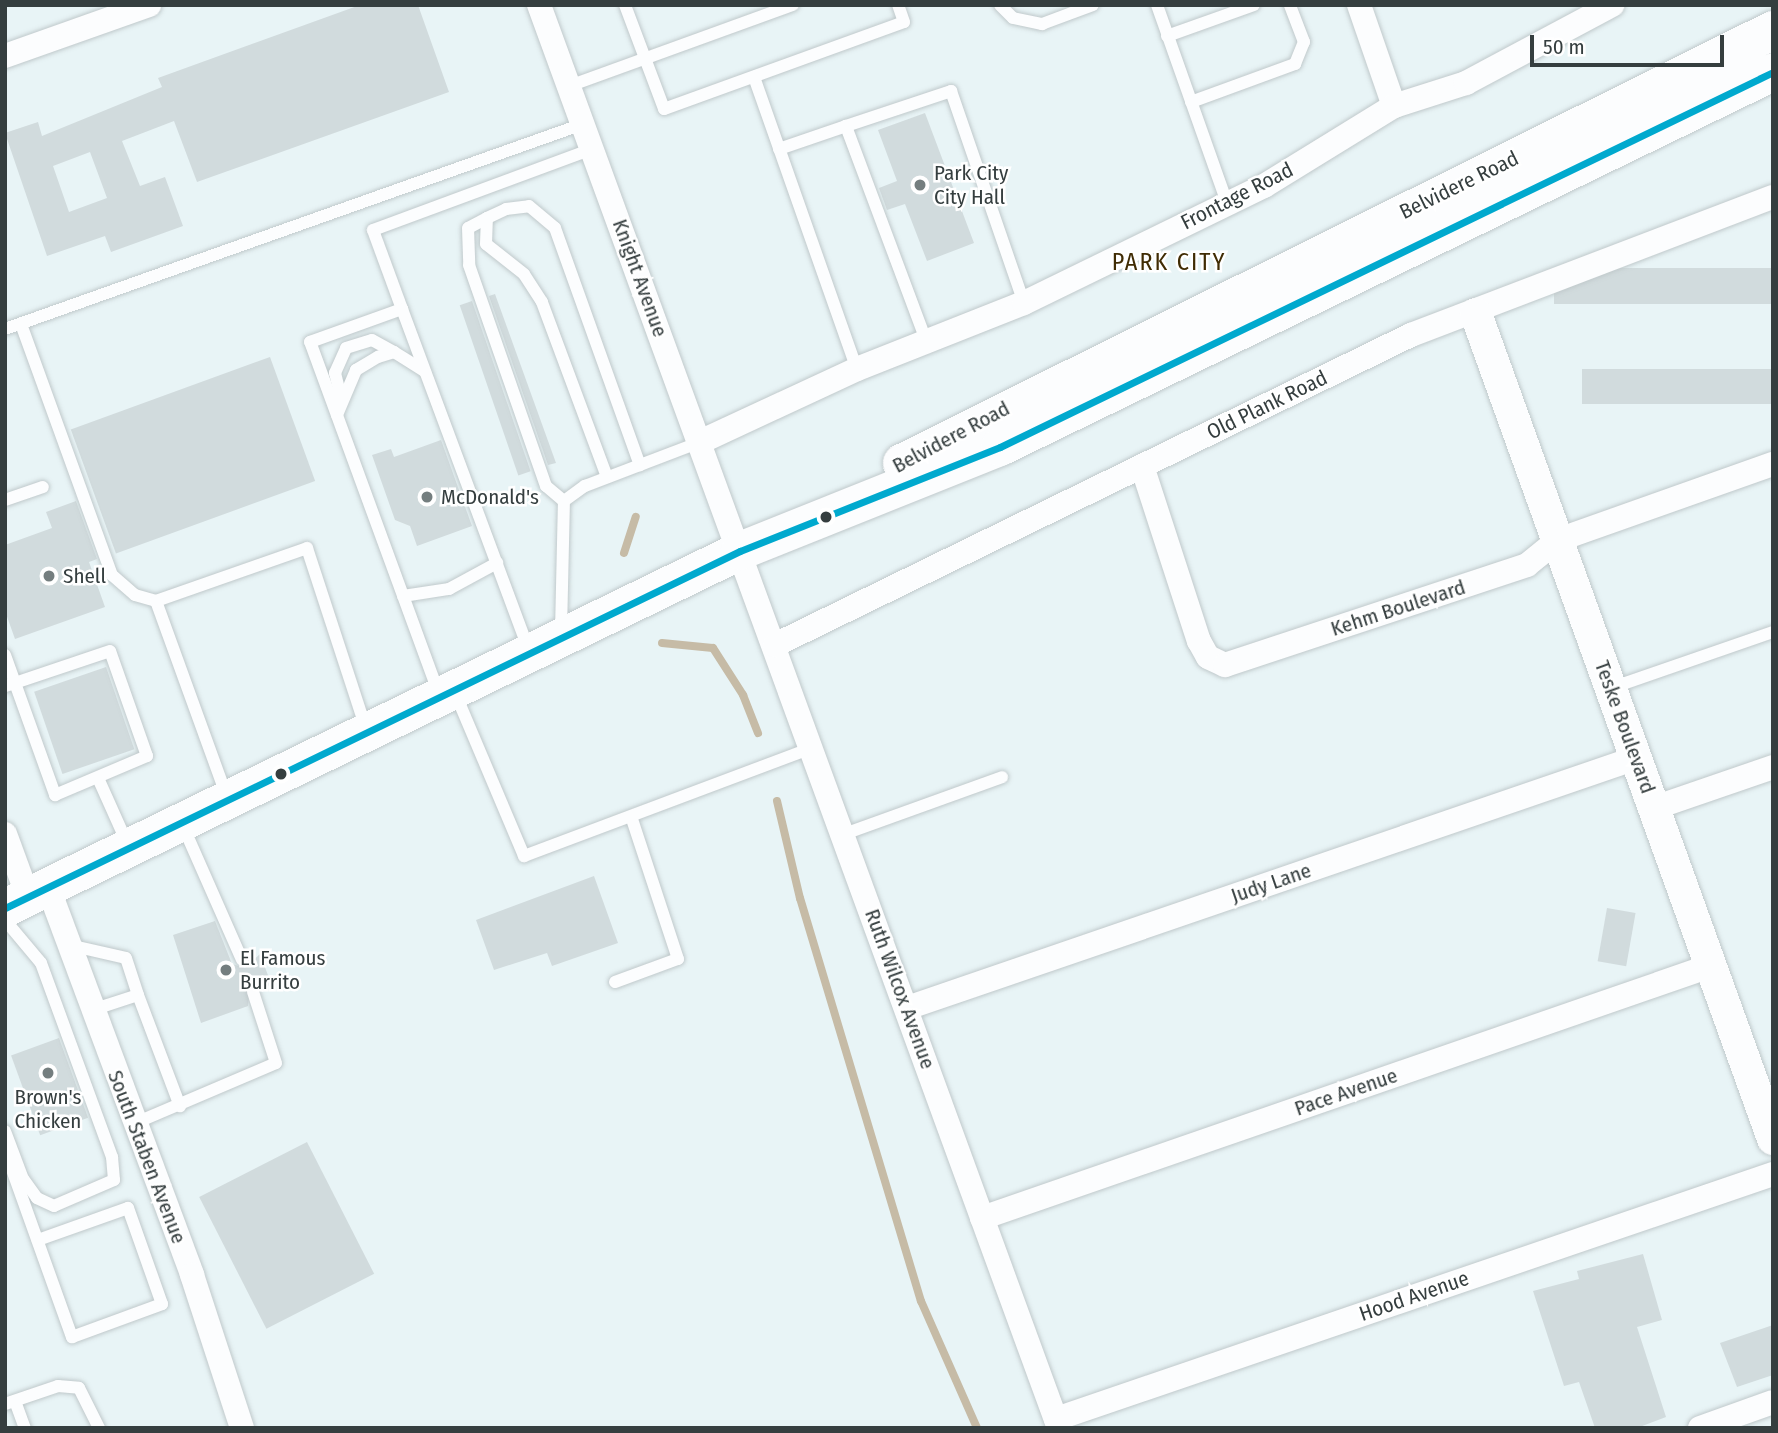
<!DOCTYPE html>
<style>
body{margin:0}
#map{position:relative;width:1778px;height:1433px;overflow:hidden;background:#e8f4f6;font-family:"Fira Sans Condensed",sans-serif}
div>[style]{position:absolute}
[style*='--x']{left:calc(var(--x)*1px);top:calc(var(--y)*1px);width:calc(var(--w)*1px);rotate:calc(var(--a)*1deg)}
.stream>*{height:8px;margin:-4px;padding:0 4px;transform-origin:4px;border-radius:4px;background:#c6bba6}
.building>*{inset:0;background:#d1dbdd;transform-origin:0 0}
.roads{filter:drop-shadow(0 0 2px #c0c9cb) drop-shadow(0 0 2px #c0c9cb)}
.service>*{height:12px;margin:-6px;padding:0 6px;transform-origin:6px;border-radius:6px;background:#fcfdfe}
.minor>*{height:24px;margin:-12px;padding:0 12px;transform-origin:12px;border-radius:12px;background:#fcfdfe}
.tertiary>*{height:32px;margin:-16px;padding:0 16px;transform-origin:16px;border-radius:16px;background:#fcfdfe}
.primary>*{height:38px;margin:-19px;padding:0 19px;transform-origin:19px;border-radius:19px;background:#fcfdfe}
.bus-1>*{height:7px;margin:-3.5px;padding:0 3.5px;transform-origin:3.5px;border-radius:3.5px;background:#00a9ce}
.dots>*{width:19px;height:19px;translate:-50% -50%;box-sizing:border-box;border:4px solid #fff;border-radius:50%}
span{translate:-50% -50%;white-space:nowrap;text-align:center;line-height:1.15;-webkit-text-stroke:5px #fff;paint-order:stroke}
.poi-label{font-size:21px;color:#353e3f}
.left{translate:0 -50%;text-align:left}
.street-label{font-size:21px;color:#353e3f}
.quarter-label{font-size:24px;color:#402c04;letter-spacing:2px}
.frame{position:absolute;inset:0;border:7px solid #353e3f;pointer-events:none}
.scale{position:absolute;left:1530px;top:35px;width:194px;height:32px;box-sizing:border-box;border:4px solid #353e3f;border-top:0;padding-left:9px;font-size:21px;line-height:24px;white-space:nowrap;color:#353e3f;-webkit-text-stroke:5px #fff;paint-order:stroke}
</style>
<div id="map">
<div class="stream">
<div style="--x:624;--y:553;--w:38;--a:-72"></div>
<div style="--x:662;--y:643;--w:51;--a:5.6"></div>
<div style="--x:713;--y:648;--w:56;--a:57.4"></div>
<div style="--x:743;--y:695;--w:41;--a:68.5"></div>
<div style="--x:777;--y:801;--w:100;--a:76.7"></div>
<div style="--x:800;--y:898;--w:421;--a:73.3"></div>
<div style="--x:921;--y:1301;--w:139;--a:66.2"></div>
</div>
<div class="building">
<div style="clip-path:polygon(evenodd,360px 5px,418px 5px,449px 92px,197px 182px,174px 121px,122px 141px,140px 186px,165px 177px,183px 226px,111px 252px,105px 236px,47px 256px,5px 133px,38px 122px,42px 136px,162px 87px,158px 78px,360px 5px,90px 152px,107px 198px,69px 212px,53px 166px,90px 152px)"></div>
<div style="clip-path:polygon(925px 113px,974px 243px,927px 261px,905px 204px,887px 210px,879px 188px,897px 181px,878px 130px)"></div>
<div style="left:1773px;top:268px;width:36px;height:219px;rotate:90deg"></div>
<div style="clip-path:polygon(495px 294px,556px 463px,548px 465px,489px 296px)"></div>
<div style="left:472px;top:301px;width:180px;height:13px;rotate:71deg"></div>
<div style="left:270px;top:357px;width:132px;height:212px;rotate:70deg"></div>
<div style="left:1773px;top:369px;width:35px;height:191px;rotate:90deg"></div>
<div style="clip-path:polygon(441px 440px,472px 526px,417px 546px,410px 526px,395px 520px,372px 455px,391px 449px,394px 457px)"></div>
<div style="clip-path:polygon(76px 501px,97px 559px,89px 562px,105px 607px,15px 639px,5px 611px,5px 545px,52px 528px,46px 512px)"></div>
<div style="left:106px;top:667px;width:87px;height:76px;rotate:71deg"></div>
<div style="clip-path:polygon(594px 876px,618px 943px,552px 966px,547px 953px,494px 970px,476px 920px)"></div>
<div style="left:1607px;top:908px;width:29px;height:54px;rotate:10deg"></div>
<div style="clip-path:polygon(215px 921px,232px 964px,245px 968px,260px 954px,272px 986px,250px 984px,248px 1006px,201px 1023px,173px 935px)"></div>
<div style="left:59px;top:1038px;width:85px;height:51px;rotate:70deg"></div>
<div style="left:307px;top:1142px;width:148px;height:121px;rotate:63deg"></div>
<div style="clip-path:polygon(1643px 1254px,1662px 1320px,1637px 1327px,1666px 1417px,1637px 1428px,1595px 1428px,1579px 1382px,1564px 1386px,1533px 1291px,1579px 1279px,1577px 1271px)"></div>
<div style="clip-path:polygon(1773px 1325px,1773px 1375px,1737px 1387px,1720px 1343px)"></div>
</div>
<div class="roads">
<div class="service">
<div style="--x:625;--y:5;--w:111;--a:69.4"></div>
<div style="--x:664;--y:109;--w:255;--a:-19.9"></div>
<div style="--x:904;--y:22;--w:18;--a:-109"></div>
<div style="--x:1000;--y:5;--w:18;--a:45"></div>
<div style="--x:1013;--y:18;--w:30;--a:12"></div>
<div style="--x:1042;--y:24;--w:54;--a:-20.4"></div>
<div style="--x:1157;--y:5;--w:210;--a:70.5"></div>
<div style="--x:1167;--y:36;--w:92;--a:-19.6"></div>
<div style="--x:754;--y:77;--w:310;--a:70.6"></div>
<div style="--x:569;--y:86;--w:238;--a:-19.9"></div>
<div style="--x:1191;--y:102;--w:111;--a:-20.1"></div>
<div style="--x:1295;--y:64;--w:24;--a:-68"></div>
<div style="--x:1304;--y:42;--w:40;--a:-111"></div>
<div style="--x:779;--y:149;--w:71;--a:-18.9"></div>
<div style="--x:487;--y:218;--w:21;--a:152"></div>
<div style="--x:468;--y:228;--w:37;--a:88"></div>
<div style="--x:469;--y:265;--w:234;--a:70.8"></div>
<div style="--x:546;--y:486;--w:23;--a:40"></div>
<div style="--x:402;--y:309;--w:84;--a:-110.2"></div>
<div style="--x:373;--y:230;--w:233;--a:-20.3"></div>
<div style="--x:21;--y:324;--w:267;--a:70.1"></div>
<div style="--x:112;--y:575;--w:30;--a:41"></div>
<div style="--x:135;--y:595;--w:22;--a:16"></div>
<div style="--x:5;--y:329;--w:613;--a:-19.53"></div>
<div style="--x:927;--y:343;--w:232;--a:-110.5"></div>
<div style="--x:846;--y:126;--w:111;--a:-18.4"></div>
<div style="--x:951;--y:91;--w:224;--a:71"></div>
<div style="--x:342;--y:401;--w:29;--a:-104"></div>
<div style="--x:335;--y:373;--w:27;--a:-66"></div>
<div style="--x:346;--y:348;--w:27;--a:-17"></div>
<div style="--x:372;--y:340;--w:25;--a:29"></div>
<div style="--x:337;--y:415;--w:49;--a:-67.1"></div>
<div style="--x:356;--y:370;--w:26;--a:-31"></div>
<div style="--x:378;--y:357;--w:17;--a:-17"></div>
<div style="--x:394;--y:352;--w:36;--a:32"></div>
<div style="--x:607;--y:477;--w:187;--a:-110.4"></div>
<div style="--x:542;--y:302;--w:33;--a:-123"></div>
<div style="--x:524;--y:274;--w:48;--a:-141.7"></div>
<div style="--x:486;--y:244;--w:26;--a:-88"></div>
<div style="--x:487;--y:218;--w:21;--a:-25"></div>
<div style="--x:506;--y:209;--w:23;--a:-7"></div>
<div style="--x:529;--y:206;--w:34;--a:40"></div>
<div style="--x:555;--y:228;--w:252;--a:70.3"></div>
<div style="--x:5;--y:500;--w:40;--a:-18.9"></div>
<div style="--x:403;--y:596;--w:47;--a:-8.7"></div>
<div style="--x:449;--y:589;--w:55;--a:-28.4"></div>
<div style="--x:561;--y:631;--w:130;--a:-88.7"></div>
<div style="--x:564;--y:501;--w:26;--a:-36"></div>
<div style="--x:585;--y:486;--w:123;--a:-20.9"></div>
<div style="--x:5;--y:655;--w:149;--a:70.3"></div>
<div style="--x:55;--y:795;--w:100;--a:-23"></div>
<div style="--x:147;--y:756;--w:111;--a:-109.4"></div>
<div style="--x:110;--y:651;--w:100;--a:161.4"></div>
<div style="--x:15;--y:683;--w:10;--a:163"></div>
<div style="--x:1611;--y:688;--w:171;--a:-19.1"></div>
<div style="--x:439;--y:694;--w:375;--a:-110.1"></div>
<div style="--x:310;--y:342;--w:98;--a:-19.7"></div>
<div style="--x:402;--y:309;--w:364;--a:69.6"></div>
<div style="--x:456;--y:695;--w:175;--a:67.1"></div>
<div style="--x:524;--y:856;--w:308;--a:-20.6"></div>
<div style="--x:98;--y:778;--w:73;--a:65.9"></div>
<div style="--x:227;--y:797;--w:208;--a:-109.9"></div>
<div style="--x:156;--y:601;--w:160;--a:-19.3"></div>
<div style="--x:307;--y:548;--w:190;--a:71.9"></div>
<div style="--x:183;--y:826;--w:146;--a:66.2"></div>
<div style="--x:844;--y:834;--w:168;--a:-19.8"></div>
<div style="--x:5;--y:920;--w:56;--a:50.1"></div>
<div style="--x:41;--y:963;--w:207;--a:69.9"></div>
<div style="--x:112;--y:1157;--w:23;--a:85"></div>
<div style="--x:114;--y:1180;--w:65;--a:156.6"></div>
<div style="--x:54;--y:1206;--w:19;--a:-155"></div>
<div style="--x:37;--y:1198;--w:24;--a:-126"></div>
<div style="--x:23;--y:1179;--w:51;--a:-110.6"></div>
<div style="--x:69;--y:945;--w:58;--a:12.8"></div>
<div style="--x:126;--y:958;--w:39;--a:72"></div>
<div style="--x:615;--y:982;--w:67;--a:-20.1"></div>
<div style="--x:678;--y:959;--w:147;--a:-108.2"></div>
<div style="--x:92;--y:1010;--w:48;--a:-18.1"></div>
<div style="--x:138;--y:995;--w:119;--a:69.3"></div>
<div style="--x:133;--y:1124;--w:155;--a:-23.1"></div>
<div style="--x:276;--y:1063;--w:75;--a:-107.9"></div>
<div style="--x:5;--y:1150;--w:199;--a:70.3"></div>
<div style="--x:72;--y:1337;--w:96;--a:-20.1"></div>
<div style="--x:162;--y:1304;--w:102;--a:-109.5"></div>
<div style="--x:128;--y:1208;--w:96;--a:160.4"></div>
<div style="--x:15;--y:1401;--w:29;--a:70"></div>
<div style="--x:5;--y:1404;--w:56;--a:-18.8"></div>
<div style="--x:58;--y:1386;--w:21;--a:5"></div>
<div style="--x:79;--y:1388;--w:45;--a:63.4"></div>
</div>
<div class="minor">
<div style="--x:539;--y:5;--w:1515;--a:69.93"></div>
<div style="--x:1359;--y:5;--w:107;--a:70.9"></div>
<div style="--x:5;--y:56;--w:153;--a:-19.5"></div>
<div style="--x:700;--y:442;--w:173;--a:-24.9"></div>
<div style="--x:857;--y:369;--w:180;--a:-21.6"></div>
<div style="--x:1024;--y:303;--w:267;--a:-26"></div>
<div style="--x:1264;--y:186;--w:153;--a:-31.6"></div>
<div style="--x:1394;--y:106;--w:76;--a:-17.7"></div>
<div style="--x:1466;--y:83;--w:166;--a:-28.1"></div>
<div style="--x:1142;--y:466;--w:184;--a:72"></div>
<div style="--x:1199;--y:641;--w:18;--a:61"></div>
<div style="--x:1208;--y:657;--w:19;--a:25"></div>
<div style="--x:1225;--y:665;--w:318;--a:-18.3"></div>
<div style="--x:1527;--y:565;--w:40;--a:-39"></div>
<div style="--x:1558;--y:540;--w:228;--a:-19.5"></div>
<div style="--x:775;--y:645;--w:708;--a:-25.99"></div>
<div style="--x:1411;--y:335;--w:387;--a:-20.9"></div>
<div style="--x:1654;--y:808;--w:126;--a:-19"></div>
<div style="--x:5;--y:834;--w:67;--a:69.9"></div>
<div style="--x:48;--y:887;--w:414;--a:69.6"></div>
<div style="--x:192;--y:1275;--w:161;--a:71.9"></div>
<div style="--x:907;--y:1008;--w:771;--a:-18.93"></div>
<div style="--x:982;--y:1218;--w:770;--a:-19.09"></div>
<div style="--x:1056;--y:1419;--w:758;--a:-18.87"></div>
<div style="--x:1700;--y:1428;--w:77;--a:-19.6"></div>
</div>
<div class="tertiary">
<div style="--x:1476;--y:314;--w:877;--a:70.2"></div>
</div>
<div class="primary">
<div style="--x:902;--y:463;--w:973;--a:-26.43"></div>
<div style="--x:5;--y:908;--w:817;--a:-25.91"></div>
<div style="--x:740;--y:551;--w:280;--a:-21.8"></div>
<div style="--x:1000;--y:447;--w:859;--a:-25.88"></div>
</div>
</div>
<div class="bus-1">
<div style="--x:5;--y:908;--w:817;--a:-25.91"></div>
<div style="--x:740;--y:551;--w:280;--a:-21.8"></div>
<div style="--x:1000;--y:447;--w:859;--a:-25.88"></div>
</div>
<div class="dots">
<div style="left:920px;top:185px;background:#747e7f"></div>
<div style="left:427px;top:497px;background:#747e7f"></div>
<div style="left:826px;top:517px;background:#353e3f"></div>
<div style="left:49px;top:576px;background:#747e7f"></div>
<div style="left:281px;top:774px;background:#353e3f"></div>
<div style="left:226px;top:970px;background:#747e7f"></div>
<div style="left:48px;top:1073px;background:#747e7f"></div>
</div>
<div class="poi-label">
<span class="left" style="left:934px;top:185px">Park City<br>City Hall</span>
<span class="left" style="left:441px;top:497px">McDonald's</span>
<span class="left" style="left:63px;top:576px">Shell</span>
<span class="left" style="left:240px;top:970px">El Famous<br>Burrito</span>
<span style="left:48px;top:1109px">Brown's<br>Chicken</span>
</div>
<div class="street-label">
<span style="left:1459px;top:185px;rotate:-26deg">Belvidere Road</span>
<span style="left:1237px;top:196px;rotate:-27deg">Frontage Road</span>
<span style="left:640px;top:278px;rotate:70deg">Knight Avenue</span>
<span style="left:1267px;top:405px;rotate:-26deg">Old Plank Road</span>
<span style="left:951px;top:437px;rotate:-28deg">Belvidere Road</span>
<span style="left:1398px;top:608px;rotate:-18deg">Kehm Boulevard</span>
<span style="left:1625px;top:727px;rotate:70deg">Teske Boulevard</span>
<span style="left:1271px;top:883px;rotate:-19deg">Judy Lane</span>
<span style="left:900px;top:989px;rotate:70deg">Ruth Wilcox Avenue</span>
<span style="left:1346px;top:1092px;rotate:-19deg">Pace Avenue</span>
<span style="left:147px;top:1157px;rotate:69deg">South Staben Avenue</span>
<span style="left:1414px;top:1296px;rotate:-19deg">Hood Avenue</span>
</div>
<div class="quarter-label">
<span style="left:1169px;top:263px">PARK CITY</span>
</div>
<div class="frame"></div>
<div class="scale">50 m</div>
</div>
